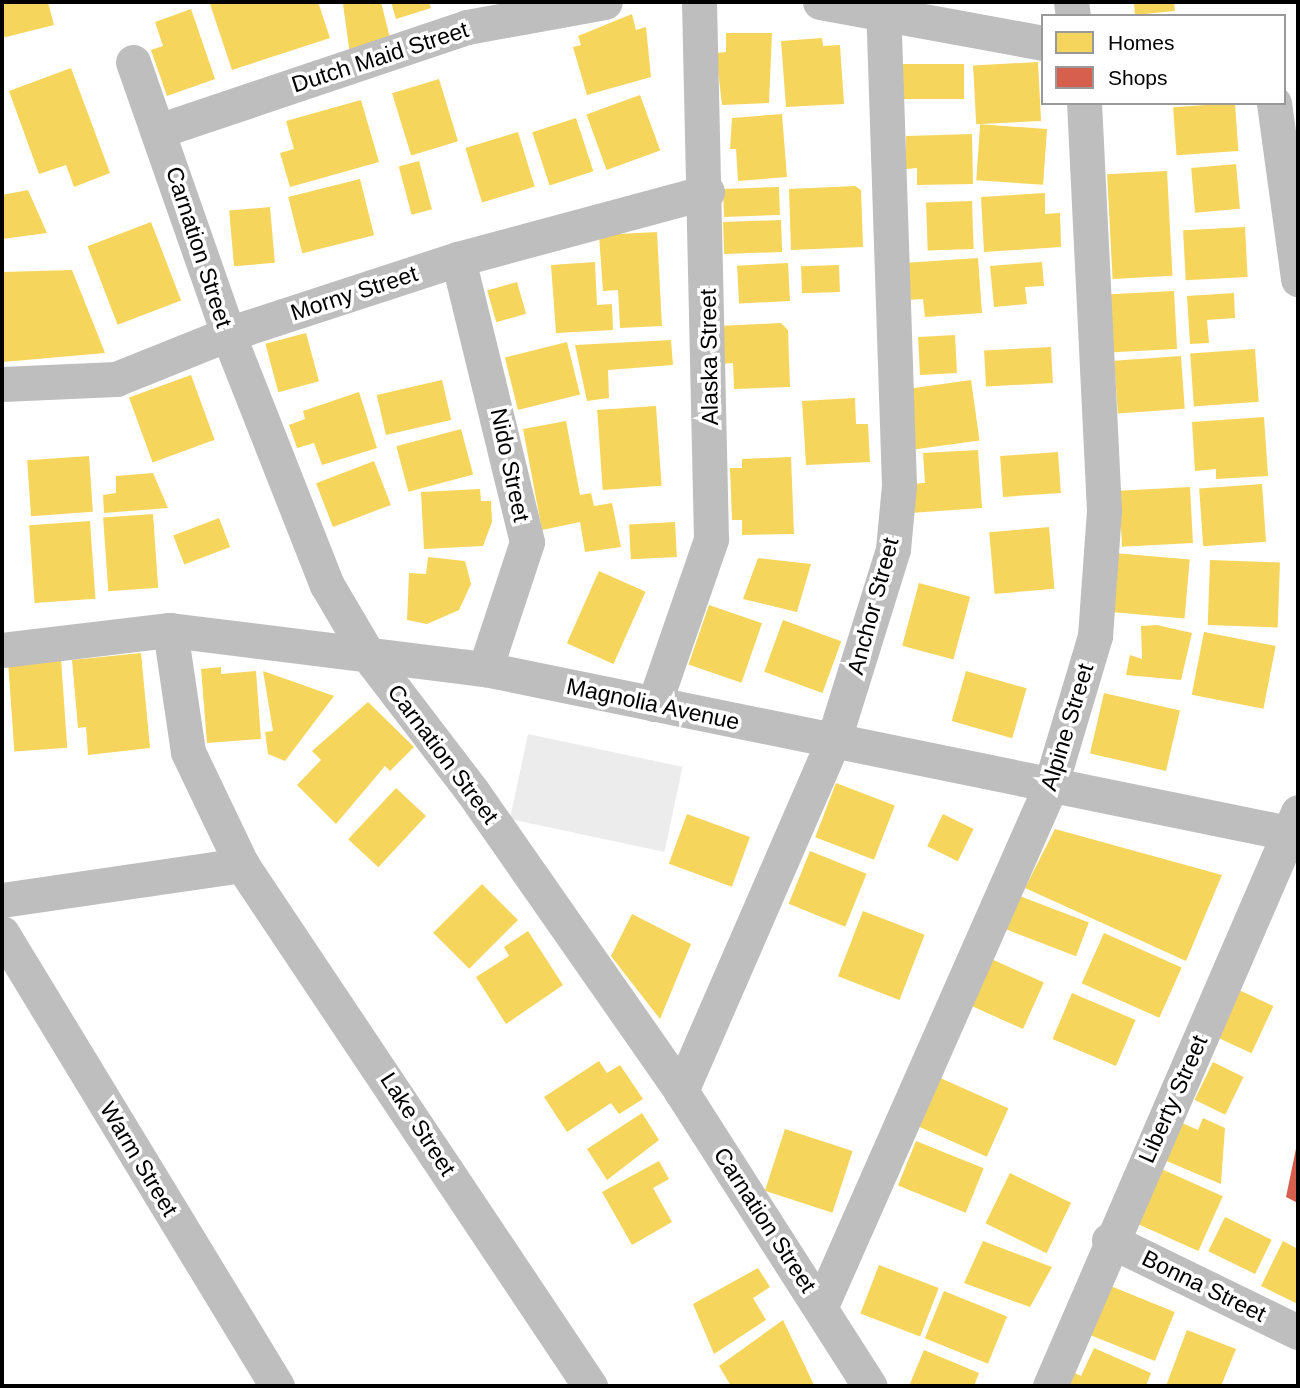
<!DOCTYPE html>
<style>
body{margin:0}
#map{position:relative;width:1300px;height:1388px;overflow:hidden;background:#fff;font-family:Helvetica,sans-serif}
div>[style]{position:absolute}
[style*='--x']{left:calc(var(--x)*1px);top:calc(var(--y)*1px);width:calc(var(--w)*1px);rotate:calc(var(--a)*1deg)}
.green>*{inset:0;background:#ececec;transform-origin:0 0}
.homes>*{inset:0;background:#f6d55c;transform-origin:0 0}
.shops>*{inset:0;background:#d6604d}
.minor>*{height:35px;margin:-17.5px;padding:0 17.5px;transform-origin:17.5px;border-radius:17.5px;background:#bebebe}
span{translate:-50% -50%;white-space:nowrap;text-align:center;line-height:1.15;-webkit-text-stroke:7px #fff;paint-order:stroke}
.street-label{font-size:23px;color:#000}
.frame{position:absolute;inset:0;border:4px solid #000;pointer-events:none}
.legend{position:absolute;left:1041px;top:14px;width:245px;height:91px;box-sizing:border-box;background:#fff;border:2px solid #999;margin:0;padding:9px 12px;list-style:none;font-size:21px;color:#000}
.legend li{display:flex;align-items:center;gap:14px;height:35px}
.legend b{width:35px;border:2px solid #999}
</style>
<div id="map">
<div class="green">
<div style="left:528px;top:734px;width:158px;height:87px;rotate:12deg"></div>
</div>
<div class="homes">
<div style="clip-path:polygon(2px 2px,48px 2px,54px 25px,2px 38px)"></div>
<div style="clip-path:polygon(218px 2px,318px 2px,330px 38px,232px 70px,210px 4px)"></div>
<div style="clip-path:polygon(381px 2px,391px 42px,350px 55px,343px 4px)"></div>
<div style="clip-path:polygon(391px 2px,429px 2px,431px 8px,396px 19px)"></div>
<div style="clip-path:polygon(1113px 2px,1174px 2px,1175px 11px,1135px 15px,1134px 4px)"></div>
<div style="clip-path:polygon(191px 9px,215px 79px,167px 96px,151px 50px,163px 46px,155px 22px)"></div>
<div style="clip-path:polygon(632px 14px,636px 30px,646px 27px,651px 77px,587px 95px,573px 47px,581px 45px,578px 36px)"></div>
<div style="clip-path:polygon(726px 33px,772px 33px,769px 103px,722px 105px,716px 53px,726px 52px)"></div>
<div style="clip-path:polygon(822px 38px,823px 46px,840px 45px,844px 104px,786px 107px,781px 41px)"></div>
<div style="left:1038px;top:62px;width:59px;height:65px;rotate:87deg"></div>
<div style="left:964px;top:64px;width:35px;height:61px;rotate:90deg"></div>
<div style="clip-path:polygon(71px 68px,110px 173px,74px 187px,66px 165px,39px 174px,9px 91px)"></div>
<div style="left:439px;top:79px;width:65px;height:49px;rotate:73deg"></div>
<div style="left:640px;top:95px;width:59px;height:57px;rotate:70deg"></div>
<div style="clip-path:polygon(361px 100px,379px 162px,290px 187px,280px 153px,294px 149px,286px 121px)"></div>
<div style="left:1235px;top:103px;width:48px;height:62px;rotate:86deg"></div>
<div style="clip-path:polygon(782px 114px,787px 177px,738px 181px,736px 149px,730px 149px,732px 118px)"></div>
<div style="left:576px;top:118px;width:56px;height:46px;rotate:72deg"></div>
<div style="left:1047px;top:129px;width:56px;height:67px;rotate:94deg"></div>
<div style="left:518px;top:132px;width:57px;height:55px;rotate:73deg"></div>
<div style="clip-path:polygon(972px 134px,973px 184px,917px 185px,917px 168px,906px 169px,906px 136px)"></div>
<div style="left:419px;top:161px;width:50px;height:21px;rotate:75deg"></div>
<div style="left:1236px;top:164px;width:45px;height:45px;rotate:85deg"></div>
<div style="left:1167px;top:171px;width:105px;height:60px;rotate:87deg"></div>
<div style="left:360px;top:179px;width:58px;height:74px;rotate:76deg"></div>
<div style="clip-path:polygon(855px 186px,861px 190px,863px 247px,791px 250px,789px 189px)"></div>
<div style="left:779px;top:187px;width:28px;height:56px;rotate:88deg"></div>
<div style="clip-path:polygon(28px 190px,47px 233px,2px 239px,2px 195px)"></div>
<div style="clip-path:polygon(1045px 193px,1045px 214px,1060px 213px,1061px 247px,984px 252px,981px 197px)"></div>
<div style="left:972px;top:201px;width:48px;height:46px;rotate:88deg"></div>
<div style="left:270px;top:207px;width:56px;height:41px;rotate:85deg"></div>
<div style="left:781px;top:220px;width:32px;height:58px;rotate:88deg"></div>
<div style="left:151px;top:222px;width:84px;height:68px;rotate:69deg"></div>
<div style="left:1245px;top:227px;width:50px;height:62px;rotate:87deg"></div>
<div style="clip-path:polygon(657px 232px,662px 326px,620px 328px,618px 290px,603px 291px,599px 235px)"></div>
<div style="clip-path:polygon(978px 258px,982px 313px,925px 317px,923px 299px,907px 300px,904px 263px)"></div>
<div style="clip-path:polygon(595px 262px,597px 305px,612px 304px,613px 330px,556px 333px,551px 265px)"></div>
<div style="clip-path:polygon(1042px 262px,1044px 286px,1025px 287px,1027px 304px,994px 307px,990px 266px)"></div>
<div style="left:788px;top:263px;width:38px;height:51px;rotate:87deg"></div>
<div style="left:839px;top:265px;width:27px;height:38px;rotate:88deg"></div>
<div style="clip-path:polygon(72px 270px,105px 353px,3px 362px,2px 272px)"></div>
<div style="left:517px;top:282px;width:33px;height:31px;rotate:74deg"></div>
<div style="left:1174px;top:291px;width:58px;height:64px;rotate:87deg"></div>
<div style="clip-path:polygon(1234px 293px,1235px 318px,1207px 320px,1209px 343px,1190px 344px,1187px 296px)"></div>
<div style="clip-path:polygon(781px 323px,788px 330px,790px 387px,734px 389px,733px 363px,721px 364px,719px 326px)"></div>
<div style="left:306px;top:333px;width:50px;height:42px;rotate:75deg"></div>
<div style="left:955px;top:335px;width:38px;height:37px;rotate:87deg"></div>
<div style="clip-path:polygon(671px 340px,673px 365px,608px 370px,609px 398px,587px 401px,575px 345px)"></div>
<div style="left:567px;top:342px;width:54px;height:64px;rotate:76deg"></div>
<div style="left:1051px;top:347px;width:36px;height:67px;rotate:87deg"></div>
<div style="left:1255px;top:349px;width:53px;height:65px;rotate:86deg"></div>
<div style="left:1181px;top:356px;width:53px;height:67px;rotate:86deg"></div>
<div style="left:191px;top:375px;width:69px;height:66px;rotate:70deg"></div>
<div style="left:442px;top:380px;width:41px;height:67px;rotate:77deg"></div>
<div style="left:971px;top:380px;width:61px;height:68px;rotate:82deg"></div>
<div style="clip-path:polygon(359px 392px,377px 448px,322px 465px,314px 443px,297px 448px,289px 425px,305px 419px,303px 411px)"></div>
<div style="clip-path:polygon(855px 398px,856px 424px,868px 424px,870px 462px,806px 465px,802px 401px)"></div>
<div style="left:656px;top:406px;width:80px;height:59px;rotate:86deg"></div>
<div style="clip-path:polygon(1264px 417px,1268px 476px,1216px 479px,1216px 469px,1195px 471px,1192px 422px)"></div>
<div style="clip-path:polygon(566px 421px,580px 495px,591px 493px,594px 506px,612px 503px,621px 547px,585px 552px,580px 522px,542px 530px,523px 429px)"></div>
<div style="left:461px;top:429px;width:47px;height:67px;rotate:75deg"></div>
<div style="clip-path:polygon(978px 450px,982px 508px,910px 513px,908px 484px,925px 483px,923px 453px)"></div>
<div style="left:1058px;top:452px;width:41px;height:58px;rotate:86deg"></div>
<div style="left:89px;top:456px;width:56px;height:62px;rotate:86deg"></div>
<div style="clip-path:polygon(791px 457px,794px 534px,742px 535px,742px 520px,732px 520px,730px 468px,742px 468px,742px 459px)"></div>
<div style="left:374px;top:461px;width:47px;height:62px;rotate:69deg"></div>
<div style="clip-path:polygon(153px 473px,168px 508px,104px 513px,103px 495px,116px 493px,116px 476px)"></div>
<div style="left:1262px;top:484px;width:58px;height:63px;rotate:86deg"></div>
<div style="left:1190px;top:487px;width:56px;height:71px;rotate:87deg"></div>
<div style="clip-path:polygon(480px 489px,481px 501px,491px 501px,492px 522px,483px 546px,424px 549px,421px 492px)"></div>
<div style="left:153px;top:514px;width:74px;height:50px;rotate:86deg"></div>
<div style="left:219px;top:518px;width:31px;height:49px;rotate:69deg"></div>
<div style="left:90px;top:521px;width:78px;height:61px;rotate:86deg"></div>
<div style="left:675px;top:522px;width:35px;height:46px;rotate:87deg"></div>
<div style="left:1049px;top:527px;width:62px;height:60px;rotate:85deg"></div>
<div style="left:1114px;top:553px;width:76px;height:59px;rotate:5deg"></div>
<div style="clip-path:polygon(428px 557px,465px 561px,471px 584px,459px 610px,427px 624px,407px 620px,409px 573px,426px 574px)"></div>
<div style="clip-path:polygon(758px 558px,811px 564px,797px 612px,743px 599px)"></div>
<div style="left:1210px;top:560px;width:70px;height:65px;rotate:2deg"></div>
<div style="left:599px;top:571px;width:51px;height:79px;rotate:24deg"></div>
<div style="left:919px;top:583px;width:53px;height:65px;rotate:15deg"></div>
<div style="left:709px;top:605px;width:56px;height:63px;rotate:19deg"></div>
<div style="left:783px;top:620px;width:62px;height:55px;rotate:20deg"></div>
<div style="clip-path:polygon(1157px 625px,1192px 633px,1181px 680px,1126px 675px,1130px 655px,1142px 659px,1141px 626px)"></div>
<div style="left:1204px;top:632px;width:73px;height:64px;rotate:11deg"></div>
<div style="clip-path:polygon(141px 653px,150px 748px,88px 755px,86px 727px,78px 728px,72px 660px)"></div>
<div style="left:61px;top:659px;width:89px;height:53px;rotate:86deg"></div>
<div style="clip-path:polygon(221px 667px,221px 674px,256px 671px,261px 739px,207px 743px,201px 669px)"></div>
<div style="clip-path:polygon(263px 671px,334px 696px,285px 761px,268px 754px,265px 732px,273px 731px)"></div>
<div style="left:966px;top:671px;width:63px;height:52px;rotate:16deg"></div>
<div style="left:1104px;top:693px;width:78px;height:62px;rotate:13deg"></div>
<div style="clip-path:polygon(368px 702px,414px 747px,390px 771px,385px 766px,336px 824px,297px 785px,321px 760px,312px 751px)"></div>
<div style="left:836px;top:783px;width:63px;height:58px;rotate:21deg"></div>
<div style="left:396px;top:788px;width:41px;height:70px;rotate:43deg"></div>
<div style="left:687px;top:814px;width:67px;height:53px;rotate:20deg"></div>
<div style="left:943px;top:814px;width:34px;height:36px;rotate:26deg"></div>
<div style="clip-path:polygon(1055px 829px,1222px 875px,1186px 961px,1025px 888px)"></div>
<div style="left:810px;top:851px;width:61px;height:57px;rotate:22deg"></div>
<div style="left:482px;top:884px;width:51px;height:69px;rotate:45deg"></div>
<div style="left:1017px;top:895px;width:77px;height:36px;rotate:21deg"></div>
<div style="left:863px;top:911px;width:66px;height:70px;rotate:21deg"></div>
<div style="clip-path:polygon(632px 914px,691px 944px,660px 1019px,611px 956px)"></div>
<div style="clip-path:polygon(528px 931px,563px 985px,506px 1024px,476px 977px,509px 956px,504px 947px)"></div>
<div style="left:1104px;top:933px;width:85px;height:55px;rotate:24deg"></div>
<div style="left:989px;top:958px;width:60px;height:51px;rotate:24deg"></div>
<div style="left:1239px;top:990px;width:38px;height:52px;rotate:25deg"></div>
<div style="left:1072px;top:993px;width:69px;height:50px;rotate:23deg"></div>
<div style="clip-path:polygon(599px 1061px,607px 1073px,620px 1065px,643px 1099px,619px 1114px,611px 1103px,567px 1132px,544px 1097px)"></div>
<div style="left:1213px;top:1062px;width:34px;height:42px;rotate:26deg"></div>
<div style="left:938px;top:1077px;width:77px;height:53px;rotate:24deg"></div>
<div style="clip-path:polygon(642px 1113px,659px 1140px,607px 1180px,587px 1149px)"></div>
<div style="clip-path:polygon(1203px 1118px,1225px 1128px,1221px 1184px,1157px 1157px,1173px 1119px,1198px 1130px)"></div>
<div style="left:785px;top:1129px;width:71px;height:65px;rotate:18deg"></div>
<div style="left:916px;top:1141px;width:73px;height:48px;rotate:22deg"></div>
<div style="clip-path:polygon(659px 1161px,669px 1179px,653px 1188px,672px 1222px,632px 1245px,602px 1192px)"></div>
<div style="left:1157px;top:1167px;width:72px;height:60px;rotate:24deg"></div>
<div style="left:1010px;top:1173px;width:68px;height:56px;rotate:26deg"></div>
<div style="left:1225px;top:1217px;width:52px;height:38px;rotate:26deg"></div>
<div style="clip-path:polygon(983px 1241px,1052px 1267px,1030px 1307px,964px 1283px)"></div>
<div style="clip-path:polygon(1283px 1241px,1298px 1249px,1298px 1304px,1261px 1286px)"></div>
<div style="left:879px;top:1265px;width:64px;height:52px;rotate:21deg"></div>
<div style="clip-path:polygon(758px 1268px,770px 1287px,753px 1298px,766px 1320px,714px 1354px,693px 1304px)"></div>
<div style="left:1108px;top:1285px;width:72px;height:53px;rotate:22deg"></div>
<div style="left:944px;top:1291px;width:68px;height:51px;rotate:22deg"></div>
<div style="clip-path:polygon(783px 1320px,814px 1385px,731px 1386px,719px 1366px)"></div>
<div style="clip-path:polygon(1187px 1330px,1236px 1349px,1221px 1386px,1166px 1386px)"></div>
<div style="clip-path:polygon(1094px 1348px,1151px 1373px,1146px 1386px,1064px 1386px,1071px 1371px,1081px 1376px)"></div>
<div style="clip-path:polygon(924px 1350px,979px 1373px,974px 1386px,909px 1386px)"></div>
</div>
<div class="shops">
<div style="clip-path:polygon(1298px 1139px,1298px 1203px,1286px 1197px)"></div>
</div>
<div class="minor">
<div style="--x:820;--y:2;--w:227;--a:10.4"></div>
<div style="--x:1071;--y:2;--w:14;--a:82"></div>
<div style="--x:133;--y:62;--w:288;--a:70.7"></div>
<div style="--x:228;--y:334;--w:270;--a:68.5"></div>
<div style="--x:327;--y:585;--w:81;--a:59.6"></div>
<div style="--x:368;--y:655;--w:171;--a:52.6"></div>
<div style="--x:472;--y:791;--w:366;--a:55.1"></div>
<div style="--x:681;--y:1091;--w:350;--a:57.4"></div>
<div style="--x:1274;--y:103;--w:178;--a:82.2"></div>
<div style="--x:161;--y:130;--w:323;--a:-18.6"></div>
<div style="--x:467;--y:27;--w:140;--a:-10.3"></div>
<div style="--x:458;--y:259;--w:291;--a:76.3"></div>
<div style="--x:527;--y:542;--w:134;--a:108.3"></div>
<div style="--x:2;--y:384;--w:114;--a:-2.5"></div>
<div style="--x:116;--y:379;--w:121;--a:-21.9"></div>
<div style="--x:228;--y:334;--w:242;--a:-18.1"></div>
<div style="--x:458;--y:259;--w:258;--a:-15.1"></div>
<div style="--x:170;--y:630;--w:123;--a:81.6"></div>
<div style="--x:188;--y:752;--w:125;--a:64.5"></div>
<div style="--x:242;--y:865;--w:627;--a:56.26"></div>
<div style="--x:2;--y:650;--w:169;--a:-6.8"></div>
<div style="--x:170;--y:630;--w:317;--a:7.1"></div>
<div style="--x:485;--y:669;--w:830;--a:11.54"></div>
<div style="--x:654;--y:704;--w:175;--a:-70.9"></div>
<div style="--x:711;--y:539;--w:537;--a:-91.28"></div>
<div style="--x:2;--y:900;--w:243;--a:-8.3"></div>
<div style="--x:2;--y:933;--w:530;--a:58.74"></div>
<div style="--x:681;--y:1091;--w:381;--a:-66.5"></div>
<div style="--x:833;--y:742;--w:202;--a:-72.7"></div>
<div style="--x:893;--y:549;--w:64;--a:-84.6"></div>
<div style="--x:899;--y:485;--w:483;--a:-91.9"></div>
<div style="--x:1109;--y:1240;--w:210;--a:26"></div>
<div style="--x:821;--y:1306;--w:567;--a:-66.19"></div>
<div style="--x:1050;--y:787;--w:158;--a:-73.4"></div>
<div style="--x:1095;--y:636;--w:125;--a:-85.9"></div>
<div style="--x:1104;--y:511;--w:408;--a:-92.8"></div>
<div style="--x:1050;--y:1386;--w:625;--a:-66.63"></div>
</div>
<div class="street-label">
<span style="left:380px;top:57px;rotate:-18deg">Dutch Maid Street</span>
<span style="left:199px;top:247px;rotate:72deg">Carnation Street</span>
<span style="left:354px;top:293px;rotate:-18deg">Morny Street</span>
<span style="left:709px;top:357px;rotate:-91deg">Alaska Street</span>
<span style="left:510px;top:465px;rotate:78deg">Nido Street</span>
<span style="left:873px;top:606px;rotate:-75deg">Anchor Street</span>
<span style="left:653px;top:704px;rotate:12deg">Magnolia Avenue</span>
<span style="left:1067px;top:727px;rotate:-73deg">Alpine Street</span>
<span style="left:443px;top:754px;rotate:53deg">Carnation Street</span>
<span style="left:1173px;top:1099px;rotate:-66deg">Liberty Street</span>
<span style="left:418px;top:1124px;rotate:57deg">Lake Street</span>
<span style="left:139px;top:1159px;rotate:59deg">Warm Street</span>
<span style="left:765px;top:1220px;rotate:57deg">Carnation Street</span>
<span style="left:1204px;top:1286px;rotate:26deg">Bonna Street</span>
</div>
<div class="frame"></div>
<ul class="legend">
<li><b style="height:19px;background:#f6d55c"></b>Homes</li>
<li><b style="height:19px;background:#d6604d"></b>Shops</li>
</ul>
</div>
